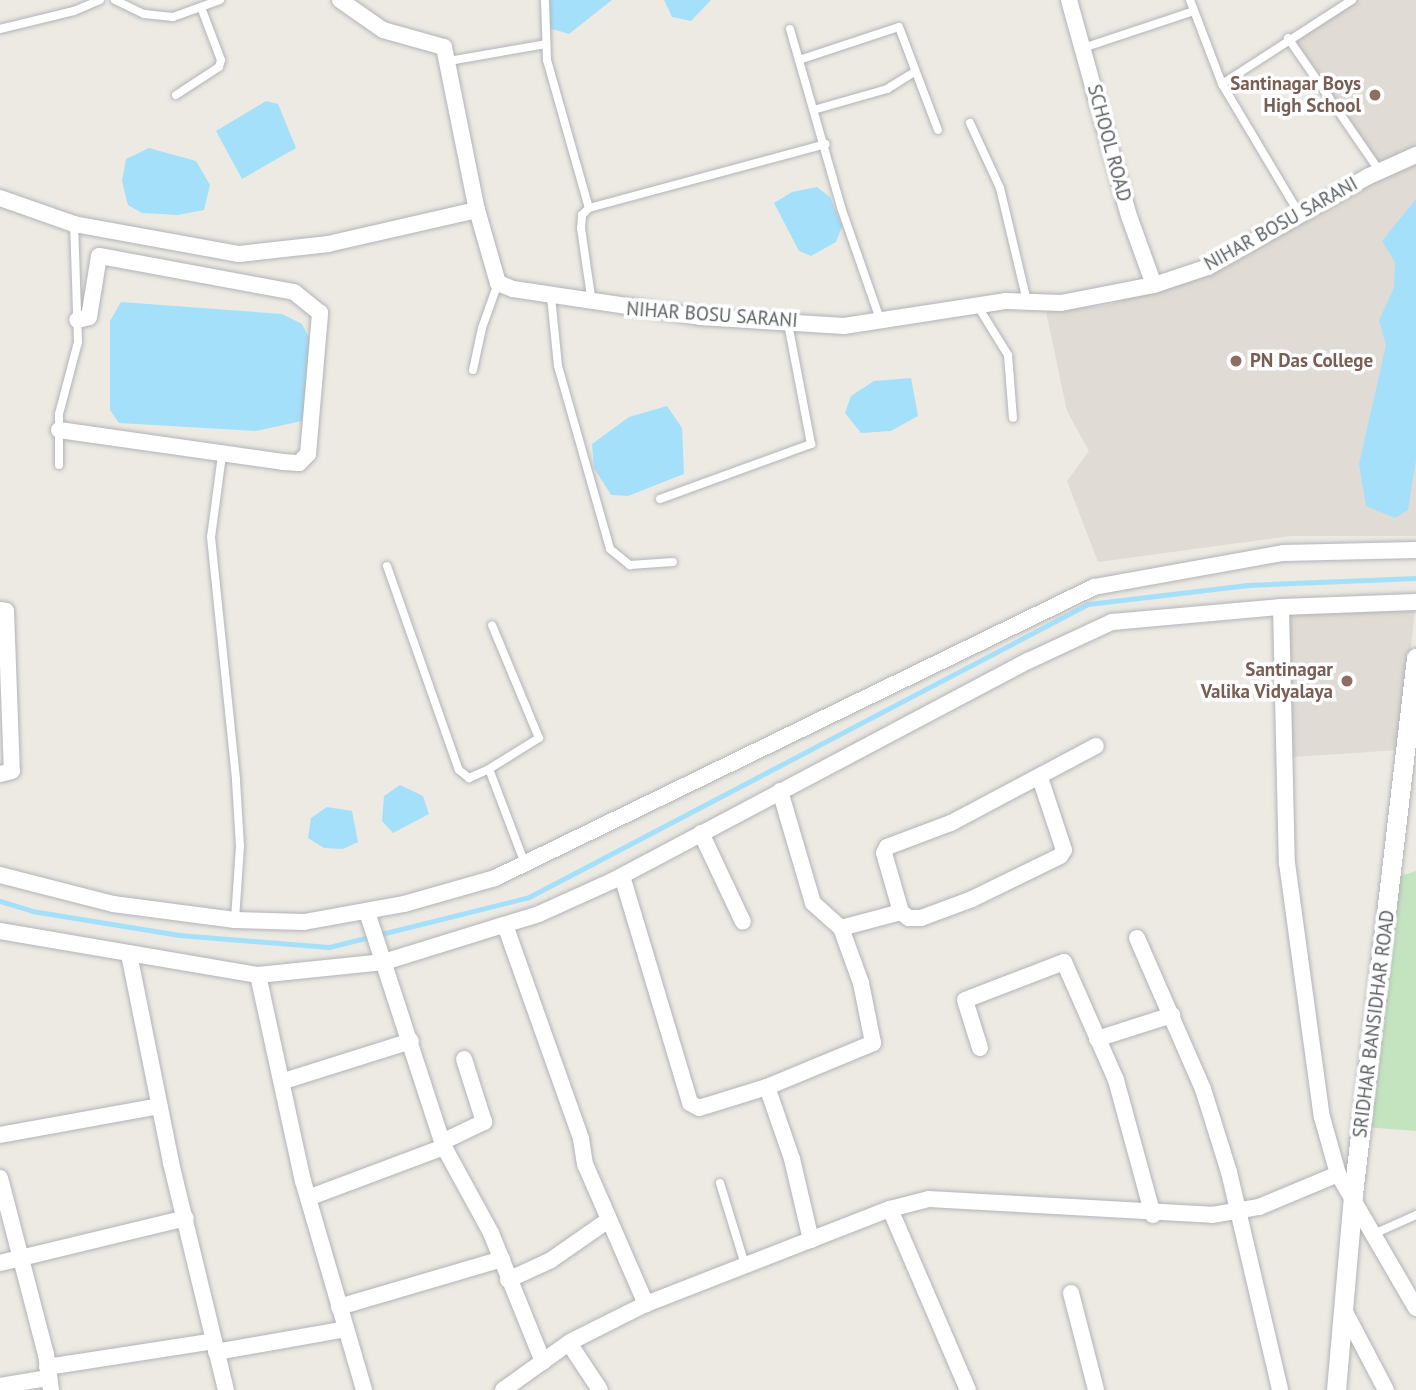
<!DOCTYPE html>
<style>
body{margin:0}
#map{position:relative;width:1416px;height:1390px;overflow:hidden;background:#edeae3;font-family:"PT Sans",sans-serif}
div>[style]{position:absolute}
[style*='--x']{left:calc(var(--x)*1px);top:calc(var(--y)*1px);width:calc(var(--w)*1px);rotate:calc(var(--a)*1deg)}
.education>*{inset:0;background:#e0dbd4}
.green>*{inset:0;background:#c4e4c0}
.water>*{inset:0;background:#a5e0fb}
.stream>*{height:5px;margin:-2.5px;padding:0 2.5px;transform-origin:2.5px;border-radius:2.5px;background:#a5e0fb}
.roads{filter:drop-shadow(0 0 2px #b0b4b8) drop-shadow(0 0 2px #b0b4b8)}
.service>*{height:8px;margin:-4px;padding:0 4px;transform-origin:4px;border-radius:4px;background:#fff}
.minor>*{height:16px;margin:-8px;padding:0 8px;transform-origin:8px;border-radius:8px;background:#fff}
.tertiary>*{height:19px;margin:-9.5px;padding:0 9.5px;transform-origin:9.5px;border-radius:9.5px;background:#fff}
.dots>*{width:19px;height:19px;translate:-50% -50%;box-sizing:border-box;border:4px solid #fff;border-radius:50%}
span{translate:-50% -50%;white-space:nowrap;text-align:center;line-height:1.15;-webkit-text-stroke:7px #fff;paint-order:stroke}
.education-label{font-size:19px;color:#785e54;font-weight:700}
.right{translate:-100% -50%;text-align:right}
.left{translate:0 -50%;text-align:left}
.street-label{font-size:19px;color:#5b5f63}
</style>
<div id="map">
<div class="education">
<div style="clip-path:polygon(1357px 0,1416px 0,1416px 150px,1381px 166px,1296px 41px)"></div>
<div style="clip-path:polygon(1416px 162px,1416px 536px,1291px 536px,1098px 562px,1067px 481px,1089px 451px,1067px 411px,1046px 312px,1108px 305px,1197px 275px)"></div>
<div style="clip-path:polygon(1415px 609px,1400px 750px,1291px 757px,1284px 611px)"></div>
</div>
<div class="green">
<div style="clip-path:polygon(1416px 871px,1416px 1131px,1365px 1127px,1397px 877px)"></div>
</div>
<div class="water">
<div style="clip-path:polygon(548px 0,612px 0,569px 34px,549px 28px)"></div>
<div style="clip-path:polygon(664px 0,711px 0,691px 21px,672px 17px)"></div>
<div style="clip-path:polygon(266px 101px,278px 104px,296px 148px,242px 179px,216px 131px)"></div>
<div style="clip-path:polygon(149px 148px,196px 161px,210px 185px,204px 210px,178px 215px,142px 213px,128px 205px,122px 181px,126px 159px)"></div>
<div style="clip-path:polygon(817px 187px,830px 197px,842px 226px,836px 242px,811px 256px,799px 251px,774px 203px,792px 192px)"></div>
<div style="clip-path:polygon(1416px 199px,1416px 460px,1408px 510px,1395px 518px,1366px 506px,1359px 464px,1386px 345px,1379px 320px,1394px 288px,1395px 262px,1382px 241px)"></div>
<div style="clip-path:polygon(121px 302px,282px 314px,302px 324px,313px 346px,311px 419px,256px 431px,119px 423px,110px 410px,110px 321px)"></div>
<div style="clip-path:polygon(911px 378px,918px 416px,891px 431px,861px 433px,845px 413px,851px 396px,874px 381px)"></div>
<div style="clip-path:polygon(667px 406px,682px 428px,684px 474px,628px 496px,611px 495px,594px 468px,592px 444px,629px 417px)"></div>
<div style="clip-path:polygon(400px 785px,423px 796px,429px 814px,393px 833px,382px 821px,384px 796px)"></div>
<div style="clip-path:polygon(327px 807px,352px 811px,358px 842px,343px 849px,324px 848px,308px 838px,311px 818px)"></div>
</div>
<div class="stream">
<div style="--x:0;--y:901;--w:34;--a:17"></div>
<div style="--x:32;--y:911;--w:149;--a:9.3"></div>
<div style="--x:179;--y:935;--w:150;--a:4.6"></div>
<div style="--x:329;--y:947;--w:206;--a:-14"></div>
<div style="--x:529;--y:897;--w:631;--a:-27.66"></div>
<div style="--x:1088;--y:604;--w:161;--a:-6.8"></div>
<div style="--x:1248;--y:585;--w:168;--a:-2.4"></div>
</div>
<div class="roads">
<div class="service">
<div style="--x:115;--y:0;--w:32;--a:26"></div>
<div style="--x:144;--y:14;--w:29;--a:6"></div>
<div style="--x:173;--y:17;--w:50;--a:-19.9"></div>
<div style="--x:545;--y:0;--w:60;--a:88.1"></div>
<div style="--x:547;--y:60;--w:154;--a:74.2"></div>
<div style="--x:589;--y:208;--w:245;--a:-15.1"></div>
<div style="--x:1190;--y:0;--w:90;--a:69.1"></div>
<div style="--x:1222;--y:84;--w:155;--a:-32.9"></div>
<div style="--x:0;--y:29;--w:76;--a:-13.7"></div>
<div style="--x:74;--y:11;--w:28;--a:-23"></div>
<div style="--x:790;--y:29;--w:188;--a:74"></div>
<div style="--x:842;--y:210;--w:115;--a:70.8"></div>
<div style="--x:1288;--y:38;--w:163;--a:55.5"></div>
<div style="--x:1083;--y:48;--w:117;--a:-18.4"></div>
<div style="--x:799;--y:60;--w:105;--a:-18.3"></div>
<div style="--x:899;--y:27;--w:110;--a:69.3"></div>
<div style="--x:449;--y:61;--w:98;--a:-9.9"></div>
<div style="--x:1222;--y:84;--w:152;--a:59.2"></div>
<div style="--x:176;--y:95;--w:51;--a:-33.1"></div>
<div style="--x:219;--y:67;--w:7;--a:-74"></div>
<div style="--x:221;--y:60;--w:53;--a:-110.8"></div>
<div style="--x:817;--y:109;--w:73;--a:-15.9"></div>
<div style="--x:887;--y:89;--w:32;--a:-32"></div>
<div style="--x:970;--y:123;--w:72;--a:65.2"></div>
<div style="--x:1000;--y:188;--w:116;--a:76.6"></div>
<div style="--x:589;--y:208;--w:10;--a:135"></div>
<div style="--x:582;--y:215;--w:13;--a:94"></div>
<div style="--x:581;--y:228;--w:76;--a:81.7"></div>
<div style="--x:551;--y:297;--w:69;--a:84.2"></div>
<div style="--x:558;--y:366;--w:190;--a:74.1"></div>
<div style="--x:610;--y:549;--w:26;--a:39"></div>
<div style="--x:630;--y:565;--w:43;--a:-4"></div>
<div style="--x:977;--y:305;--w:59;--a:58.2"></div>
<div style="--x:1008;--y:355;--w:63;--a:85.5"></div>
<div style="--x:473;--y:370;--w:43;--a:-77.9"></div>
<div style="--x:482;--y:328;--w:48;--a:-70.4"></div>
<div style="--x:222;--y:455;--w:83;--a:97.6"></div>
<div style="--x:211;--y:537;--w:245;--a:84.1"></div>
<div style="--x:236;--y:781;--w:65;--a:86.5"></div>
<div style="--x:240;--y:846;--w:74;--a:93.9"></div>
<div style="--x:59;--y:465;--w:51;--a:-90"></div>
<div style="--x:59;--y:414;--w:74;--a:-75.2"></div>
<div style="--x:78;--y:342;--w:118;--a:-91.9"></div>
<div style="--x:660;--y:499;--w:161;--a:-20"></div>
<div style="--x:811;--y:444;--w:123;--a:-100.8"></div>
<div style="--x:387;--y:566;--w:216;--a:70.6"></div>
<div style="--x:459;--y:770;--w:13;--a:39"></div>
<div style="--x:469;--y:778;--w:22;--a:-24"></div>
<div style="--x:489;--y:769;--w:102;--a:69.2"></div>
<div style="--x:489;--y:769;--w:59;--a:-31.8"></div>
<div style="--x:539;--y:738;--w:122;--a:-112.6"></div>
<div style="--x:720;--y:1183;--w:86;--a:73"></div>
<div style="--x:1376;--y:1233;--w:44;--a:-24.2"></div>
</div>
<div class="minor">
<div style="--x:340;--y:0;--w:52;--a:34.9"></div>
<div style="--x:383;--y:30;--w:63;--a:15.6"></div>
<div style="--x:444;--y:47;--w:166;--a:78.6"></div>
<div style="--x:1069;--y:0;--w:224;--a:74.5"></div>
<div style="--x:1129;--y:216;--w:73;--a:70.1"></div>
<div style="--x:0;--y:198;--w:78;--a:19.4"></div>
<div style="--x:74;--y:224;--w:168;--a:10.3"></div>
<div style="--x:239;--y:254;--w:90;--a:-6.4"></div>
<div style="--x:328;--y:244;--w:153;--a:-12.9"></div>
<div style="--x:477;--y:210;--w:76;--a:74"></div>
<div style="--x:498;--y:283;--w:16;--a:22"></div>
<div style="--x:513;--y:289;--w:189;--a:8.5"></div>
<div style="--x:700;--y:317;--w:144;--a:3.6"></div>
<div style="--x:844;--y:326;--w:163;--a:-8.8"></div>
<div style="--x:1005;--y:301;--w:56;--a:2"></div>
<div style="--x:1061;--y:303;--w:95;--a:-11"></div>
<div style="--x:1154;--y:285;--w:57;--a:-18.4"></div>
<div style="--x:1208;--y:267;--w:183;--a:-29.5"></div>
<div style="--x:1367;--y:177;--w:54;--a:-24.2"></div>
<div style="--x:59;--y:430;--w:226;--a:8.1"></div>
<div style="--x:283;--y:462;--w:16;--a:4"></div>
<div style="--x:299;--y:463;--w:13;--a:-45"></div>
<div style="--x:308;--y:454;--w:142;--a:-85.1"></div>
<div style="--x:320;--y:313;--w:33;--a:-141"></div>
<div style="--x:294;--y:292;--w:198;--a:-169.5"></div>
<div style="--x:99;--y:256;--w:62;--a:99.3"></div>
<div style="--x:89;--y:317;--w:12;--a:166"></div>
<div style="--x:1281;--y:607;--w:256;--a:88.7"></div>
<div style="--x:1287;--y:863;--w:256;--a:82.2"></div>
<div style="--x:1322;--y:1117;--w:59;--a:74.3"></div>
<div style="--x:1338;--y:1174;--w:155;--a:59.8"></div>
<div style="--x:0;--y:610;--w:6;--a:9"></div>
<div style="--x:6;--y:611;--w:160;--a:87.9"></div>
<div style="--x:12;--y:771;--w:12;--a:166"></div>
<div style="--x:780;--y:791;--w:117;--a:73.6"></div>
<div style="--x:813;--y:903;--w:38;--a:42"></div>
<div style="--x:701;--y:833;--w:98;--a:64.7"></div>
<div style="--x:0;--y:875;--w:117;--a:14.4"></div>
<div style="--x:113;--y:904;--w:123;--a:7.5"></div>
<div style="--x:235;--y:920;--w:69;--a:1.7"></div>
<div style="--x:304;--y:922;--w:102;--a:-10.2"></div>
<div style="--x:404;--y:904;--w:95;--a:-15.9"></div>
<div style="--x:495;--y:878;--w:666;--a:-25.91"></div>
<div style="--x:1094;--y:587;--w:192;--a:-10.2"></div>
<div style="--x:1283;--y:553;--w:133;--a:-1.3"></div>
<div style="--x:622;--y:876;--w:237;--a:73.3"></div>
<div style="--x:690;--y:1103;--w:10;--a:29"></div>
<div style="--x:699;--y:1108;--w:71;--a:-17.2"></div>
<div style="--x:367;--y:912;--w:247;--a:71.9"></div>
<div style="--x:444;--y:1147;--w:98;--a:61.3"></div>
<div style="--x:491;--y:1233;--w:139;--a:68"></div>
<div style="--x:901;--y:912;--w:61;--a:-106.1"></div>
<div style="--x:884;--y:853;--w:7;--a:-63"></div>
<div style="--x:887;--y:847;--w:68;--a:-20.6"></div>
<div style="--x:951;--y:823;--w:164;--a:-28"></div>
<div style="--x:505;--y:925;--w:227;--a:70.4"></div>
<div style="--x:581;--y:1139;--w:25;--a:81"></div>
<div style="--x:585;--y:1164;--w:153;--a:66.5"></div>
<div style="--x:0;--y:931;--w:262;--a:9.7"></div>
<div style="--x:258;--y:975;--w:127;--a:-5.9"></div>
<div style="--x:384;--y:962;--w:162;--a:-17.2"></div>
<div style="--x:539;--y:914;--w:80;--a:-24.3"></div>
<div style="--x:612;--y:881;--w:471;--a:-27.9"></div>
<div style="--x:1028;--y:661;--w:93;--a:-24.9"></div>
<div style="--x:1112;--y:622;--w:170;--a:-5.1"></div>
<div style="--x:1281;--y:607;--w:135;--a:-2.1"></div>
<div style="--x:1137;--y:938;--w:165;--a:66.4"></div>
<div style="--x:1203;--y:1089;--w:87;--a:72.6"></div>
<div style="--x:1229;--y:1172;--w:224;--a:76.8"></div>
<div style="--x:129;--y:954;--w:213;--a:78.6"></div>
<div style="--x:171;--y:1163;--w:234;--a:76.4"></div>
<div style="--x:258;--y:975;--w:211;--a:77.7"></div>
<div style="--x:303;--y:1181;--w:218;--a:73.7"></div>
<div style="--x:1097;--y:1039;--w:79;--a:-17.7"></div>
<div style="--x:980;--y:1048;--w:50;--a:-107.4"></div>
<div style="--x:965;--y:1000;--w:106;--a:-21"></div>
<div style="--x:1064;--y:962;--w:129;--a:66.2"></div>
<div style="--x:1116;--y:1080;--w:140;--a:74.7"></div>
<div style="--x:284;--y:1081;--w:133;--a:-17.5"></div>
<div style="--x:0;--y:1135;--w:162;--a:-10.3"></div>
<div style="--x:442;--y:1142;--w:47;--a:-25.5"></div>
<div style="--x:484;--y:1122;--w:66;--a:-107.6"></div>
<div style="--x:0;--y:1178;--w:182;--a:75.4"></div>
<div style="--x:46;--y:1354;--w:36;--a:82"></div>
<div style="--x:308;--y:1198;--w:145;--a:-20.6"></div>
<div style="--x:890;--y:1209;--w:197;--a:66.7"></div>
<div style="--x:811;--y:1240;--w:83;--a:-103.2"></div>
<div style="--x:792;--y:1159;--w:76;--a:-109.1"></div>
<div style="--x:767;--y:1087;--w:115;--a:-22.5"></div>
<div style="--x:873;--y:1043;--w:61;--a:-101.3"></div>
<div style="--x:861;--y:983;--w:59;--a:-110"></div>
<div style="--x:841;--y:928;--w:62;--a:-14.9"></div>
<div style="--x:901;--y:912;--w:10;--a:37"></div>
<div style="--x:909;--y:918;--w:12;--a:0"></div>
<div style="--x:921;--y:918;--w:54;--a:-20.4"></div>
<div style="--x:972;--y:899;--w:98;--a:-26"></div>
<div style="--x:1060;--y:856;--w:7;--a:-56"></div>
<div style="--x:1064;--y:850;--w:76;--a:-108.4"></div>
<div style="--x:0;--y:1263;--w:191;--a:-13.6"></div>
<div style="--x:508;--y:1280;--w:47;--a:-24.9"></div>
<div style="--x:551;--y:1260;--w:68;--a:-34.9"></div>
<div style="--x:1071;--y:1293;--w:100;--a:75.5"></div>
<div style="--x:339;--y:1307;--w:170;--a:-16.4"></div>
<div style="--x:1344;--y:1310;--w:90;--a:62.3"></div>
<div style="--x:569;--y:1343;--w:56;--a:56.6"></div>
<div style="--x:216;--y:1352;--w:132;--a:-10"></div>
<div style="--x:47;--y:1367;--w:169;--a:-8.8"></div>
<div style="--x:0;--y:1386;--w:49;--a:-9.5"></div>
<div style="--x:503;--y:1390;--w:82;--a:-35.6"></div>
<div style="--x:570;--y:1342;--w:85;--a:-26.6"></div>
<div style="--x:646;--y:1304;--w:262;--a:-21.3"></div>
<div style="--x:890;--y:1209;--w:40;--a:-14.4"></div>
<div style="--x:929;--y:1199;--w:283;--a:3.2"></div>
<div style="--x:1212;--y:1215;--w:48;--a:-9.7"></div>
<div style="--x:1259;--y:1207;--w:86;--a:-22.7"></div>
</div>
<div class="tertiary">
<div style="--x:1336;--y:1390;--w:197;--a:-85"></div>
<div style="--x:1353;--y:1194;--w:540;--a:-83.3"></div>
</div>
</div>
<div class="dots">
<div style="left:1375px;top:95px;background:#8d6e63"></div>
<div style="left:1236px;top:361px;background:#8d6e63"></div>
<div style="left:1347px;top:681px;background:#8d6e63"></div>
</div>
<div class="education-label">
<span class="right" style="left:1361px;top:95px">Santinagar Boys<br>High School</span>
<span class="left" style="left:1250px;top:361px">PN Das College</span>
<span class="right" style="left:1333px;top:681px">Santinagar<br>Valika Vidyalaya</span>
</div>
<div class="street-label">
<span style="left:1109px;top:143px;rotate:75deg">SCHOOL ROAD</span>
<span style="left:1281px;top:224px;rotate:-29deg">NIHAR BOSU SARANI</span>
<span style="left:712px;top:315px;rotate:4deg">NIHAR BOSU SARANI</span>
<span style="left:1374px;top:1024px;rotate:-83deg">SRIDHAR BANSIDHAR ROAD</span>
</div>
</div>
